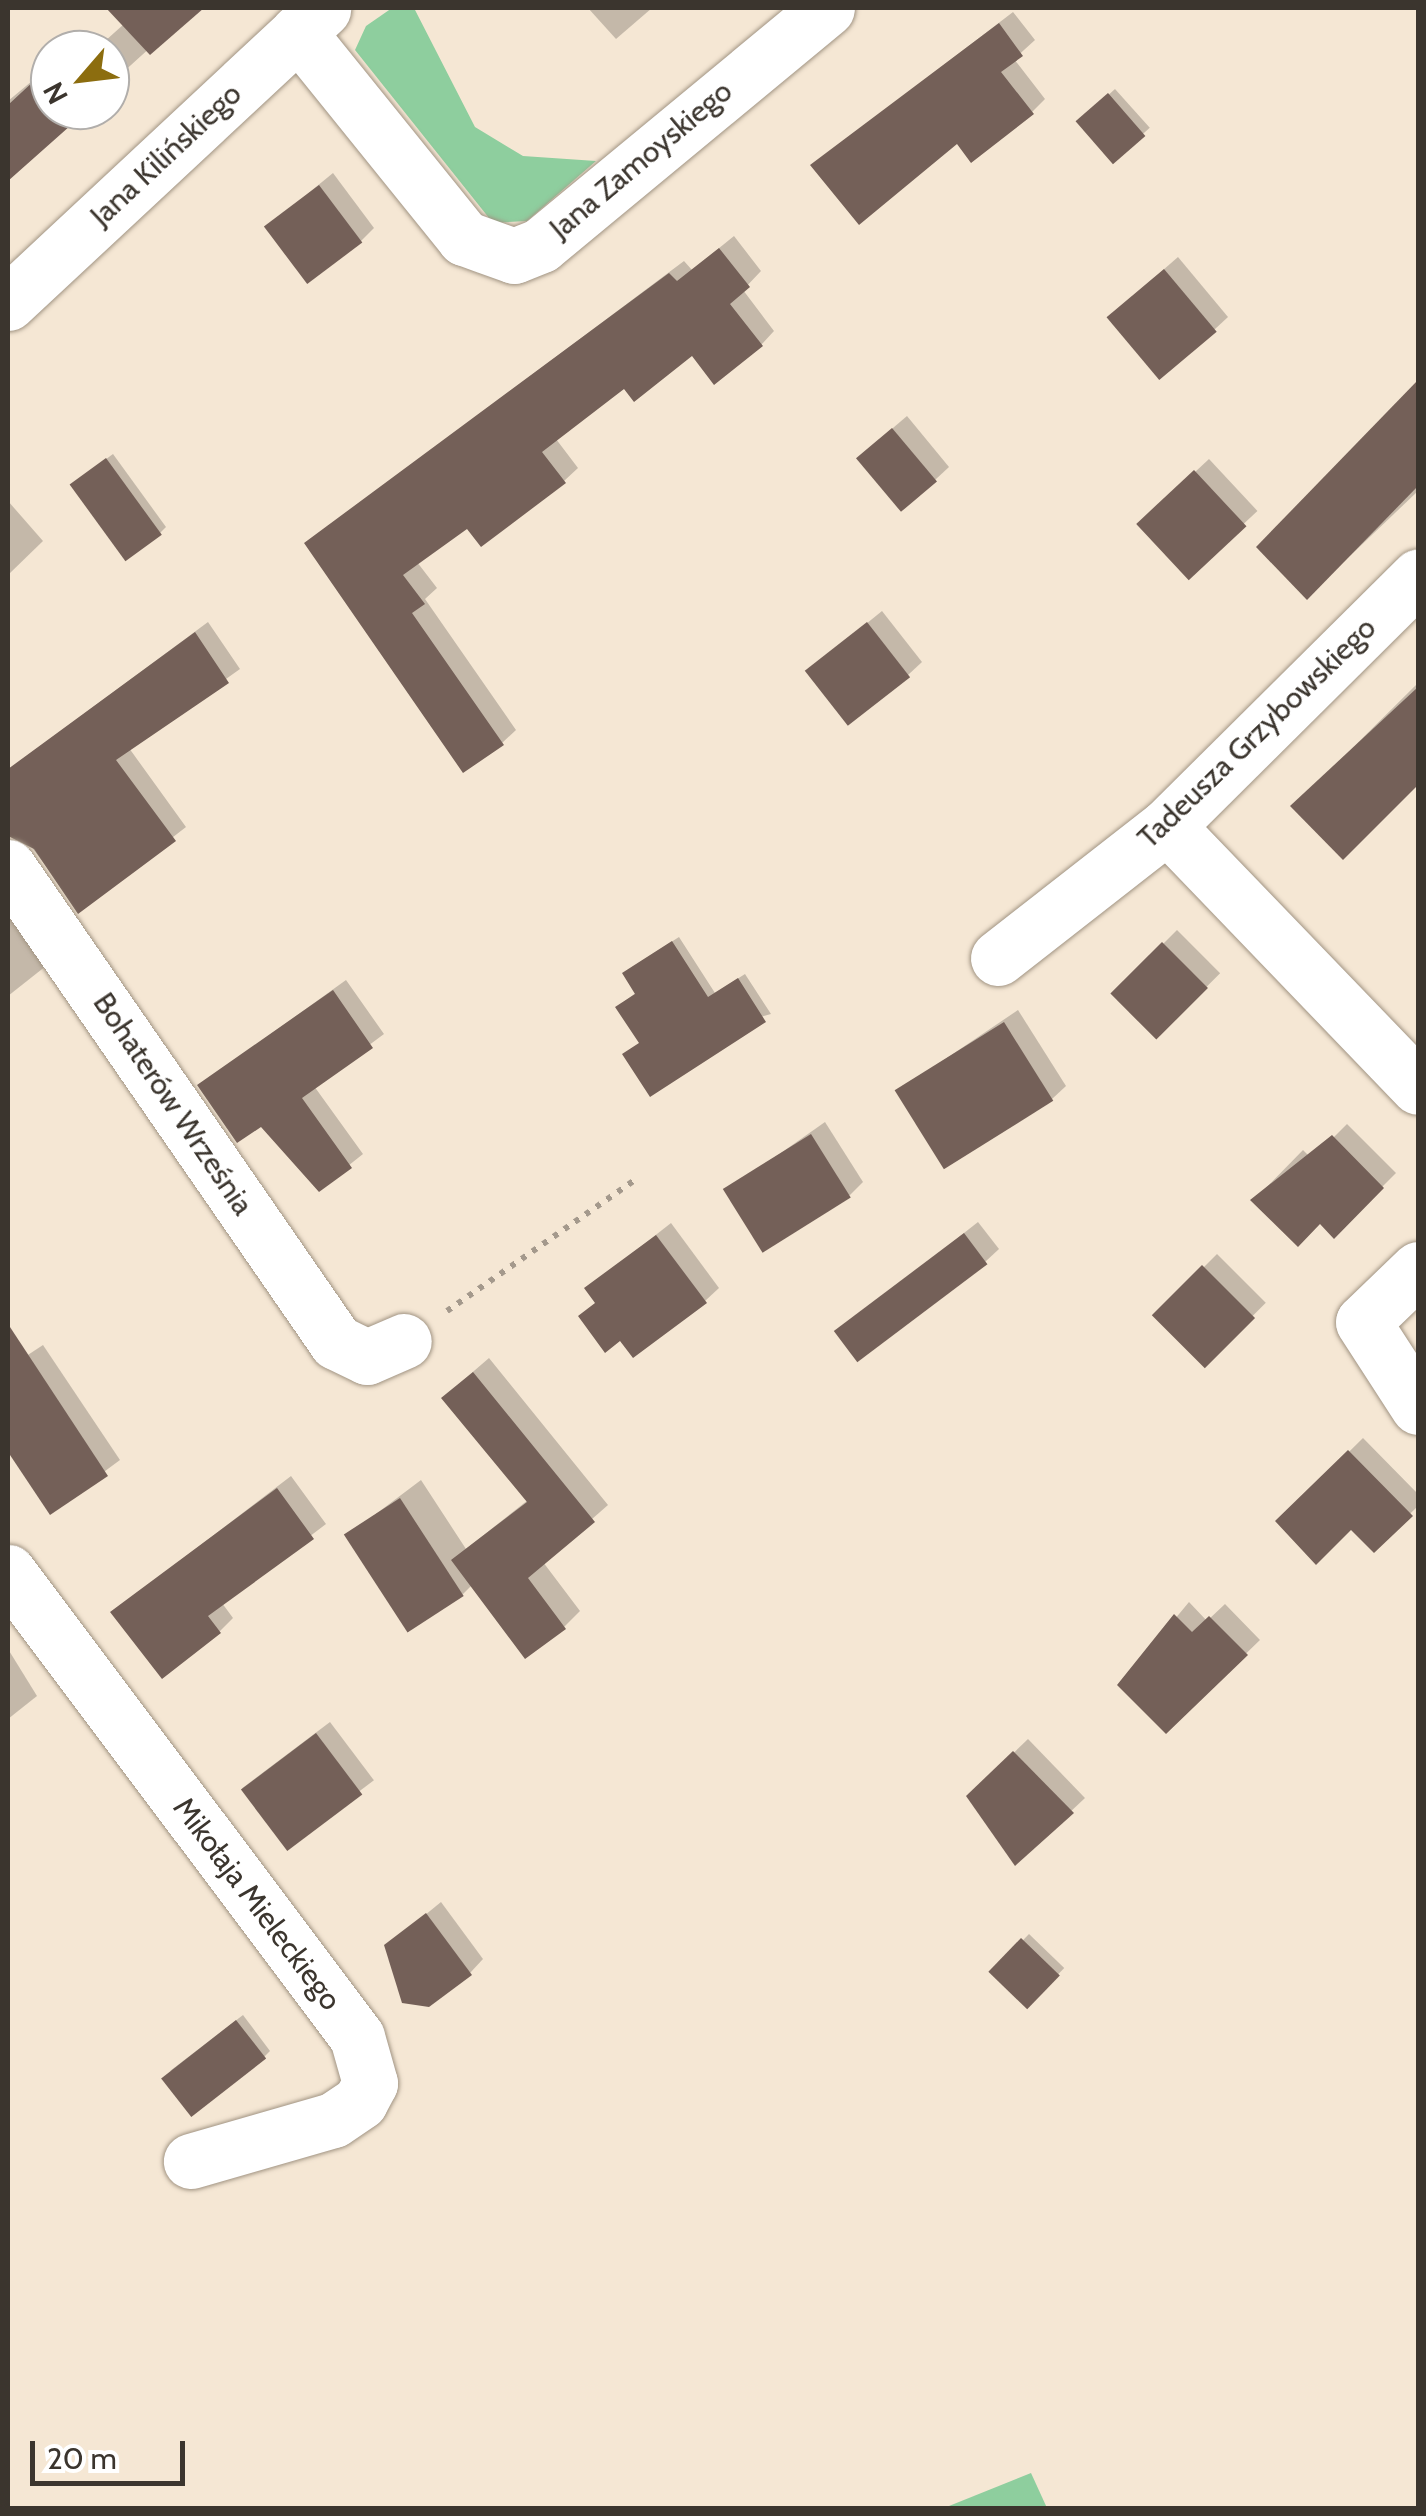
<!DOCTYPE html>
<meta charset="utf-8">
<style>
body{margin:0}
#map{position:relative;width:1426px;height:2516px;overflow:hidden;background:#f5e7d4;font-family:Cabin,sans-serif}
div>[style]{position:absolute}
[style*='--x']{left:calc(var(--x)*1px);top:calc(var(--y)*1px);width:calc(var(--w)*1px);rotate:calc(var(--a)*1deg)}
.green>*{inset:0;background:#8ece9e}
.shadow>*{inset:0;background:#0003;transform-origin:0 0}
.building>*{inset:0;background:#746058;transform-origin:0 0}
.path>*{height:6px;margin-top:-3px;transform-origin:0;background:repeating-linear-gradient(90deg,#a4998c 0 5px,transparent 0 13px)}
.roads{filter:drop-shadow(0 0 2px #a19483) drop-shadow(0 0 2px #a19483)}
.minor>*{height:55px;margin:-27.5px;padding:0 27.5px;transform-origin:27.5px;border-radius:27.5px;background:#fff}
span{translate:-50% -50%;white-space:nowrap;text-align:center;line-height:1.15;-webkit-text-stroke:10px #fff;paint-order:stroke}
.street-label{font-size:30px;color:#3b352e}
.frame{position:absolute;inset:0;border:10px solid #3b352e;pointer-events:none}
.north{position:absolute;left:30px;top:30px;width:100px;height:100px;box-sizing:border-box;background:#fff;border:2px solid #b1aeab;border-radius:50%;rotate:242deg;font-size:28px;font-weight:700;line-height:40px;text-align:center;color:#3b352e}
.north::after{content:'';display:block;margin:auto;width:35px;height:45px;background:#8c6d0f;clip-path:polygon(50% 0,100% 100%,50% 72%,0 100%)}
.scale{position:absolute;left:30px;top:2441px;width:155px;height:45px;box-sizing:border-box;border:5px solid #3b352e;border-top:0;padding-left:12px;font-size:30px;line-height:35px;white-space:nowrap;color:#3b352e;-webkit-text-stroke:8px #fff;paint-order:stroke}
</style>
<div id="map">
<div class="green">
<div style="clip-path:polygon(392px 8px,414px 8px,475px 127px,523px 156px,596px 161px,527px 221px,493px 223px,355px 50px,366px 26px)"></div>
<div style="clip-path:polygon(1031px 2473px,1047px 2508px,944px 2508px)"></div>
</div>
<div class="shadow">
<div style="clip-path:polygon(109px 8px,194px 8px,110px 84px,110px 50px,95px 50px,124px 24px)"></div>
<div style="clip-path:polygon(588px 8px,652px 8px,616px 39px)"></div>
<div style="clip-path:polygon(1013px 12px,1035px 40px,1014px 59px,1045px 99px,1032px 112px,957px 141px,813px 165px)"></div>
<div style="clip-path:polygon(50px 66px,50px 110px,82px 110px,8px 179px,8px 101px)"></div>
<div style="left:1115px;top:89px;width:52px;height:49px;rotate:48deg"></div>
<div style="clip-path:polygon(333px 173px,374px 228px,360px 242px,267px 227px)"></div>
<div style="clip-path:polygon(734px 236px,761px 271px,743px 290px,774px 331px,761px 345px,692px 352px,624px 385px,556px 439px,578px 468px,564px 481px,468px 525px,417px 562px,437px 588px,425px 599px,516px 730px,502px 743px,307px 543px,684px 261px,692px 270px)"></div>
<div style="clip-path:polygon(1178px 257px,1228px 317px,1214px 330px,1109px 317px)"></div>
<div style="clip-path:polygon(1418px 383px,1418px 491px,1307px 597px,1259px 547px)"></div>
<div style="clip-path:polygon(907px 416px,949px 467px,935px 480px,873px 445px)"></div>
<div style="clip-path:polygon(113px 454px,166px 527px,160px 533px,79px 479px)"></div>
<div style="left:1209px;top:459px;width:71px;height:94px;rotate:47deg"></div>
<div style="clip-path:polygon(8px 501px,43px 541px,8px 575px)"></div>
<div style="clip-path:polygon(882px 611px,922px 662px,908px 675px,808px 671px)"></div>
<div style="clip-path:polygon(208px 622px,240px 669px,129px 748px,186px 827px,79px 910px,24px 837px,8px 834px,8px 770px)"></div>
<div style="clip-path:polygon(1418px 683px,1418px 780px,1343px 856px,1294px 806px)"></div>
<div style="clip-path:polygon(8px 893px,51px 962px,8px 996px)"></div>
<div style="left:1177px;top:930px;width:61px;height:89px;rotate:45deg"></div>
<div style="clip-path:polygon(679px 937px,715px 993px,745px 974px,771px 1014px,625px 1054px,641px 1042px,625px 1001px,637px 992px,632px 967px)"></div>
<div style="clip-path:polygon(346px 980px,384px 1034px,314px 1086px,363px 1154px,319px 1189px,261px 1123px,200px 1085px)"></div>
<div style="clip-path:polygon(1018px 1010px,1066px 1086px,1052px 1099px,898px 1091px)"></div>
<div style="clip-path:polygon(825px 1122px,863px 1182px,850px 1195px,727px 1191px)"></div>
<div style="clip-path:polygon(1347px 1124px,1396px 1173px,1334px 1235px,1320px 1221px,1254px 1200px,1303px 1150px,1312px 1159px)"></div>
<div style="clip-path:polygon(978px 1222px,999px 1249px,985px 1262px,838px 1332px)"></div>
<div style="clip-path:polygon(671px 1223px,719px 1288px,705px 1301px,588px 1288px)"></div>
<div style="left:1217px;top:1254px;width:69px;height:87px;rotate:45deg"></div>
<div style="clip-path:polygon(43px 1345px,120px 1460px,51px 1511px,8px 1446px,8px 1368px)"></div>
<div style="clip-path:polygon(489px 1358px,608px 1505px,543px 1562px,580px 1611px,564px 1627px,473px 1584px,463px 1594px,348px 1535px,421px 1480px,466px 1549px,528px 1500px,460px 1383px)"></div>
<div style="clip-path:polygon(1363px 1438px,1418px 1494px,1418px 1506px,1374px 1549px,1351px 1526px,1279px 1521px)"></div>
<div style="clip-path:polygon(291px 1476px,326px 1524px,222px 1603px,233px 1618px,220px 1631px,113px 1612px)"></div>
<div style="clip-path:polygon(1189px 1602px,1207px 1621px,1225px 1604px,1260px 1640px,1166px 1731px,1121px 1684px)"></div>
<div style="clip-path:polygon(8px 1649px,37px 1696px,8px 1719px)"></div>
<div style="left:330px;top:1722px;width:73px;height:110px;rotate:53deg"></div>
<div style="clip-path:polygon(1028px 1739px,1085px 1798px,1016px 1863px,969px 1796px)"></div>
<div style="clip-path:polygon(441px 1902px,483px 1959px,470px 1973px,387px 1946px)"></div>
<div style="left:1029px;top:1934px;width:49px;height:52px;rotate:44deg"></div>
<div style="clip-path:polygon(243px 2015px,270px 2051px,264px 2057px,170px 2071px)"></div>
</div>
<div class="building">
<div style="clip-path:polygon(106px 8px,204px 8px,150px 55px)"></div>
<div style="clip-path:polygon(999px 23px,1023px 56px,1001px 72px,1034px 114px,971px 163px,957px 144px,859px 225px,810px 165px)"></div>
<div style="clip-path:polygon(50px 66px,50px 110px,88px 110px,8px 181px,8px 105px)"></div>
<div style="left:1108px;top:93px;width:57px;height:43px;rotate:49deg"></div>
<div style="left:319px;top:185px;width:72px;height:69px;rotate:53deg"></div>
<div style="clip-path:polygon(719px 248px,750px 287px,730px 304px,763px 346px,714px 385px,692px 356px,634px 402px,624px 389px,542px 452px,566px 483px,481px 547px,467px 529px,403px 575px,425px 604px,412px 613px,504px 745px,463px 773px,304px 543px,669px 273px,677px 281px)"></div>
<div style="left:1164px;top:269px;width:82px;height:75px;rotate:50deg"></div>
<div style="clip-path:polygon(1418px 380px,1418px 486px,1307px 600px,1256px 547px)"></div>
<div style="left:892px;top:428px;width:70px;height:47px;rotate:50deg"></div>
<div style="left:106px;top:458px;width:95px;height:45px;rotate:54deg"></div>
<div style="left:1194px;top:470px;width:77px;height:79px;rotate:47deg"></div>
<div style="left:867px;top:622px;width:70px;height:79px;rotate:52deg"></div>
<div style="clip-path:polygon(195px 632px,229px 683px,116px 760px,176px 841px,78px 914px,34px 849px,8px 836px,8px 769px)"></div>
<div style="clip-path:polygon(1418px 687px,1418px 785px,1343px 860px,1290px 806px)"></div>
<div style="clip-path:polygon(672px 941px,708px 997px,738px 978px,766px 1022px,650px 1097px,622px 1054px,639px 1043px,615px 1007px,635px 994px,622px 973px)"></div>
<div style="left:1162px;top:942px;width:65px;height:73px;rotate:45deg"></div>
<div style="clip-path:polygon(333px 990px,373px 1048px,302px 1098px,352px 1168px,319px 1192px,261px 1127px,237px 1143px,197px 1085px)"></div>
<div style="left:1004px;top:1022px;width:93px;height:129px;rotate:58deg"></div>
<div style="left:811px;top:1134px;width:75px;height:104px;rotate:58deg"></div>
<div style="clip-path:polygon(1332px 1135px,1384px 1188px,1334px 1239px,1320px 1224px,1298px 1247px,1250px 1200px)"></div>
<div style="left:964px;top:1233px;width:39px;height:163px;rotate:53deg"></div>
<div style="clip-path:polygon(656px 1235px,707px 1303px,633px 1358px,620px 1341px,605px 1353px,578px 1316px,595px 1303px,584px 1288px)"></div>
<div style="left:1202px;top:1265px;width:75px;height:71px;rotate:45deg"></div>
<div style="clip-path:polygon(8px 1324px,108px 1476px,50px 1515px,8px 1452px)"></div>
<div style="clip-path:polygon(473px 1372px,595px 1522px,528px 1578px,566px 1629px,525px 1659px,451px 1560px,527px 1502px,441px 1398px)"></div>
<div style="clip-path:polygon(1348px 1450px,1413px 1516px,1374px 1553px,1351px 1530px,1316px 1565px,1275px 1521px)"></div>
<div style="clip-path:polygon(277px 1488px,314px 1539px,208px 1616px,221px 1633px,162px 1679px,110px 1612px)"></div>
<div style="left:400px;top:1498px;width:117px;height:67px;rotate:57deg"></div>
<div style="clip-path:polygon(1174px 1614px,1192px 1632px,1209px 1616px,1248px 1655px,1166px 1734px,1117px 1685px)"></div>
<div style="left:316px;top:1733px;width:77px;height:94px;rotate:53deg"></div>
<div style="clip-path:polygon(1013px 1751px,1074px 1813px,1015px 1866px,966px 1796px)"></div>
<div style="clip-path:polygon(426px 1913px,472px 1975px,429px 2007px,402px 2003px,384px 1945px)"></div>
<div style="left:1021px;top:1938px;width:54px;height:47px;rotate:44deg"></div>
<div style="left:236px;top:2020px;width:49px;height:95px;rotate:52deg"></div>
</div>
<div class="path">
<div style="--x:447;--y:1311;--w:229;--a:-34.9"></div>
</div>
<div class="roads">
<div class="minor">
<div style="--x:298;--y:32;--w:265;--a:51.1"></div>
<div style="--x:464;--y:238;--w:53;--a:19.8"></div>
<div style="--x:514;--y:256;--w:29;--a:-22"></div>
<div style="--x:541;--y:245;--w:371;--a:-39.6"></div>
<div style="--x:8;--y:303;--w:431;--a:-43"></div>
<div style="--x:1167;--y:826;--w:362;--a:46.1"></div>
<div style="--x:8;--y:867;--w:577;--a:55.37"></div>
<div style="--x:336;--y:1342;--w:34;--a:26"></div>
<div style="--x:367;--y:1357;--w:40;--a:-23.4"></div>
<div style="--x:998;--y:958;--w:214;--a:-38"></div>
<div style="--x:1167;--y:826;--w:354;--a:-44.8"></div>
<div style="--x:1418;--y:1269;--w:76;--a:136.1"></div>
<div style="--x:1363;--y:1322;--w:101;--a:57.1"></div>
<div style="--x:8;--y:1572;--w:581;--a:53.11"></div>
<div style="--x:357;--y:2037;--w:48;--a:74.2"></div>
<div style="--x:370;--y:2083;--w:21;--a:118"></div>
<div style="--x:360;--y:2102;--w:32;--a:146"></div>
<div style="--x:333;--y:2120;--w:148;--a:163.9"></div>
</div>
</div>
<div class="street-label">
<span style="left:166px;top:155px;rotate:-43deg">Jana Kilińskiego</span>
<span style="left:641px;top:160px;rotate:-40deg">Jana Zamoyskiego</span>
<span style="left:1257px;top:733px;rotate:-44deg">Tadeusza Grzybowskiego</span>
<span style="left:173px;top:1104px;rotate:56deg">Bohaterów Września</span>
<span style="left:257px;top:1904px;rotate:53deg">Mikołaja Mieleckiego</span>
</div>
<div class="frame"></div>
<div class="north">N</div>
<div class="scale">20 m</div>
</div>
